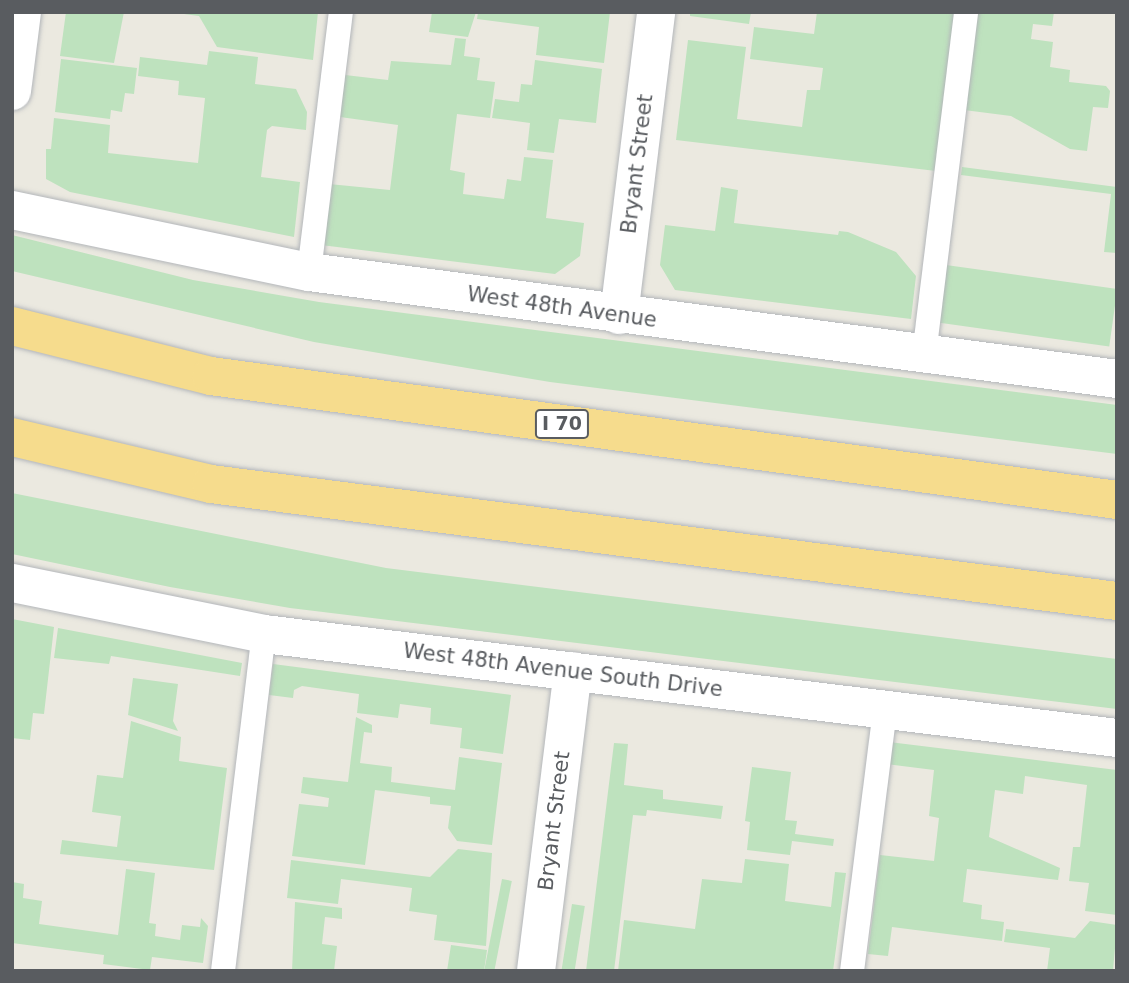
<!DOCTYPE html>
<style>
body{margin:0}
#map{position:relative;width:1129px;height:983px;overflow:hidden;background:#ebe9e0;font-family:"DejaVu Sans",sans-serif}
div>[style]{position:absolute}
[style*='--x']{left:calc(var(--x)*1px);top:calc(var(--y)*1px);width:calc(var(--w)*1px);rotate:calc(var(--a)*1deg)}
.green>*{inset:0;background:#bee2be;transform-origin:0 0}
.roads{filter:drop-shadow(0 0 2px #b3b6ba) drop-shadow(0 0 2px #b3b6ba)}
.lane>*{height:24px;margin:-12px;padding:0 12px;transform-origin:12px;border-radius:12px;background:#fff}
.street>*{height:38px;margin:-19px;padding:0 19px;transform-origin:19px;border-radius:19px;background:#fff}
.highway>*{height:38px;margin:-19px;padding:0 19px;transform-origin:19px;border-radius:19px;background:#f6dc8d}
span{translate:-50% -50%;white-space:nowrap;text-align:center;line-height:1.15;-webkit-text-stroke:5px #fff;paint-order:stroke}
.shield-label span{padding:2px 5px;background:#fff;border:2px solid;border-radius:5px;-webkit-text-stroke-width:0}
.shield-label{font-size:19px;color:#595c60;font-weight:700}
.street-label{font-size:21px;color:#595c60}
.frame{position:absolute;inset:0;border:14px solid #595c60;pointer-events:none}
</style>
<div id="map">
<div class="green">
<div style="clip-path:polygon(66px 12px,124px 12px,114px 63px,60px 56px)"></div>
<div style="clip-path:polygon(318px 12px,313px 60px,217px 47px,199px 16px,184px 14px)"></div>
<div style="clip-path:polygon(432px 12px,476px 12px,468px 37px,429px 32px)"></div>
<div style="clip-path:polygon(478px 12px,610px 12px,604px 63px,536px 55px,539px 27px,477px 19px)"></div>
<div style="clip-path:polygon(690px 12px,751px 12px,749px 24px,690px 16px)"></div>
<div style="clip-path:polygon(817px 12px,955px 12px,936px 171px,676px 140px,688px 40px,746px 47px,737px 119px,802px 127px,807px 90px,820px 90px,823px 68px,750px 59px,754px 27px,814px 34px)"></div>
<div style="clip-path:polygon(976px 12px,1054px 12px,1052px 26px,1033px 24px,1031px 39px,1053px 42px,1050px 67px,1070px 70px,1069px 82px,1106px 86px,1110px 91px,1108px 108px,1093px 107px,1087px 151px,1070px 149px,1011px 116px,964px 110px)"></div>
<div style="clip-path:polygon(455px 38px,466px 39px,464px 56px,480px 58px,477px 80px,495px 82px,490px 118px,457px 114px,450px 170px,465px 173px,463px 194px,504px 199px,507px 179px,521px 181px,524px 157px,553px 160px,546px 218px,584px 223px,580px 256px,555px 274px,321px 245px,329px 184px,390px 190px,398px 125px,340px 117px,345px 75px,388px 80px,391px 61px,451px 65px)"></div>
<div style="clip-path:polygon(209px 51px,258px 57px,255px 84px,296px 89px,307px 112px,306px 130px,272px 126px,267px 130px,261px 177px,300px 182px,294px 237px,70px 192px,46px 179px,46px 149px,51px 149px,54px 118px,110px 125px,108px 153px,198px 163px,205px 98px,178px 95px,179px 81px,138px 76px,140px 57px,207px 65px)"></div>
<div style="clip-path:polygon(61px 59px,137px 68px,134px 94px,125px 93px,122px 112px,111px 110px,110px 119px,55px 112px)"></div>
<div style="clip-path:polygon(535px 60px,602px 69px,596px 123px,559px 119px,554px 153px,527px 150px,530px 123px,492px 118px,495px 99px,519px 102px,521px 84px,532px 85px)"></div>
<div style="clip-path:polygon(962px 167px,1117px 187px,1117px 253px,1104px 252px,1111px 194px,961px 175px)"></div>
<div style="clip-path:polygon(721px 187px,738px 190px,734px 223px,838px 235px,839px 231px,848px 232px,896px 252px,916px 276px,911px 319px,675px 290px,660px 265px,665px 225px,715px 231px)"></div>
<div style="clip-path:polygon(12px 235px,193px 280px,319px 302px,1117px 405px,1117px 454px,550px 382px,314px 342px,12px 271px)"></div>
<div style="left:946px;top:265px;width:173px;height:58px;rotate:8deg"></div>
<div style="clip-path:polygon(12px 493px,386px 568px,1117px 659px,1117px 709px,290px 608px,170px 587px,12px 554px)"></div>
<div style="clip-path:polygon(12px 619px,54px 627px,44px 714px,33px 713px,30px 740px,12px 738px)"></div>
<div style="clip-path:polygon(58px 628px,242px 663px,240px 676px,111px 656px,109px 664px,54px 658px)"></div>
<div style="clip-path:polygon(273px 664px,511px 695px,503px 754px,460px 748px,462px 728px,430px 724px,431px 708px,400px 704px,398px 718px,357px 713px,359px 694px,302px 686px,294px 690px,293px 698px,269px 695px)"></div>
<div style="clip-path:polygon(133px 678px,178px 684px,173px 721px,178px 731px,128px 715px)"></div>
<div style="clip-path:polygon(356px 717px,372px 725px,372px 733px,364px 732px,360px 763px,392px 767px,391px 782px,455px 790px,459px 757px,502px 763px,492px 845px,457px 841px,448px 828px,451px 806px,430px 804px,430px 797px,375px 790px,365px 865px,292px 856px,299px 804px,328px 807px,329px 798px,301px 793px,303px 777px,348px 782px)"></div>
<div style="clip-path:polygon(131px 721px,181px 737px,179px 761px,227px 768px,214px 870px,60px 854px,62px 840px,117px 847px,121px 816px,92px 812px,97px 775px,123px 778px)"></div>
<div style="clip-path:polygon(889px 742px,1117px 770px,1117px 915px,1085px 911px,1089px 883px,1069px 881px,1073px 847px,1080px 847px,1087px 785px,1025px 776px,1023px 794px,995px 790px,989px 837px,1060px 868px,1058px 880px,967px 869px,963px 902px,982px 905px,981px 919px,1004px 922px,1002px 941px,892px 927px,888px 956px,868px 954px,880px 855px,934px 861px,939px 818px,929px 816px,934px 770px,886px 764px)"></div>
<div style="clip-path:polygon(614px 743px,628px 744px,624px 785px,663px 790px,663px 799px,723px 806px,721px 819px,647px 810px,646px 816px,633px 815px,614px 971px,586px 971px)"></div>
<div style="clip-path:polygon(752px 767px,791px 772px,785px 820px,797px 821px,795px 834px,834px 839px,833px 846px,792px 841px,790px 855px,747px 850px,750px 822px,745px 821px)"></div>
<div style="clip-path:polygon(458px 849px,492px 853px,486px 946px,434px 940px,437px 915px,409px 911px,412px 888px,341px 879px,338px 904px,287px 898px,291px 860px,430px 877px)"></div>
<div style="clip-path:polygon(745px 859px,789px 864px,785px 901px,831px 907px,835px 872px,846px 873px,833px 971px,618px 971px,624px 920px,695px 929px,702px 879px,742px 883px)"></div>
<div style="clip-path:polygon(126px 869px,155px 873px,149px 923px,156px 924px,155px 936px,180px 940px,182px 925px,200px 927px,201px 918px,208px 926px,203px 963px,152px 957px,150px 970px,103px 964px,104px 955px,12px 943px,12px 882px,24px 884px,23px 898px,42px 901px,39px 924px,118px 935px)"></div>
<div style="left:502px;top:879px;width:10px;height:93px;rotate:11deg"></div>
<div style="clip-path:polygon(295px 902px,342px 908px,342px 919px,325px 917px,322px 944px,337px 946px,334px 971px,292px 971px)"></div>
<div style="left:572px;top:904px;width:13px;height:67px;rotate:9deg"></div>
<div style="clip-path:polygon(1090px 921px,1117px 925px,1113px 971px,1047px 971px,1050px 948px,1004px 942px,1006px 929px,1075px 938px)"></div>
<div style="clip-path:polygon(451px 945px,487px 950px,484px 971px,447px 971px)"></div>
</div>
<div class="roads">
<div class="lane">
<div style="--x:309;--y:272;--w:262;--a:-83"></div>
<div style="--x:924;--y:355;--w:346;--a:-83"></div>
<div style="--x:223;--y:971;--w:339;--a:-83.1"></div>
<div style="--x:852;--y:971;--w:264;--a:-82.8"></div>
</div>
<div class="street">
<div style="--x:12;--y:91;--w:80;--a:-82.8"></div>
<div style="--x:12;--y:210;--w:303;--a:11.8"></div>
<div style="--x:309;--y:272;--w:815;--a:7.54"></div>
<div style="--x:619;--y:315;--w:305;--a:-83"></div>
<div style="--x:12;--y:583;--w:257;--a:11.4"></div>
<div style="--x:264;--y:634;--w:859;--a:6.95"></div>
<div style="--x:536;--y:971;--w:302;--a:-83"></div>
</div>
<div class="highway">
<div style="--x:12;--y:326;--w:205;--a:14.1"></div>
<div style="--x:211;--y:376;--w:914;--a:7.79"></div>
<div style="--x:12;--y:437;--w:204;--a:13.3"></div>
<div style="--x:211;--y:484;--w:914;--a:7.36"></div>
</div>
</div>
<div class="shield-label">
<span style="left:562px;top:424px">I 70</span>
</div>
<div class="street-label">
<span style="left:637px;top:164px;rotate:-83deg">Bryant Street</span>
<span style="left:562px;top:307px;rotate:8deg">West 48th Avenue</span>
<span style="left:563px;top:670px;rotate:7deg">West 48th Avenue South Drive</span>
<span style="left:554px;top:821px;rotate:-83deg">Bryant Street</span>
</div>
<div class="frame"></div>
</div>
